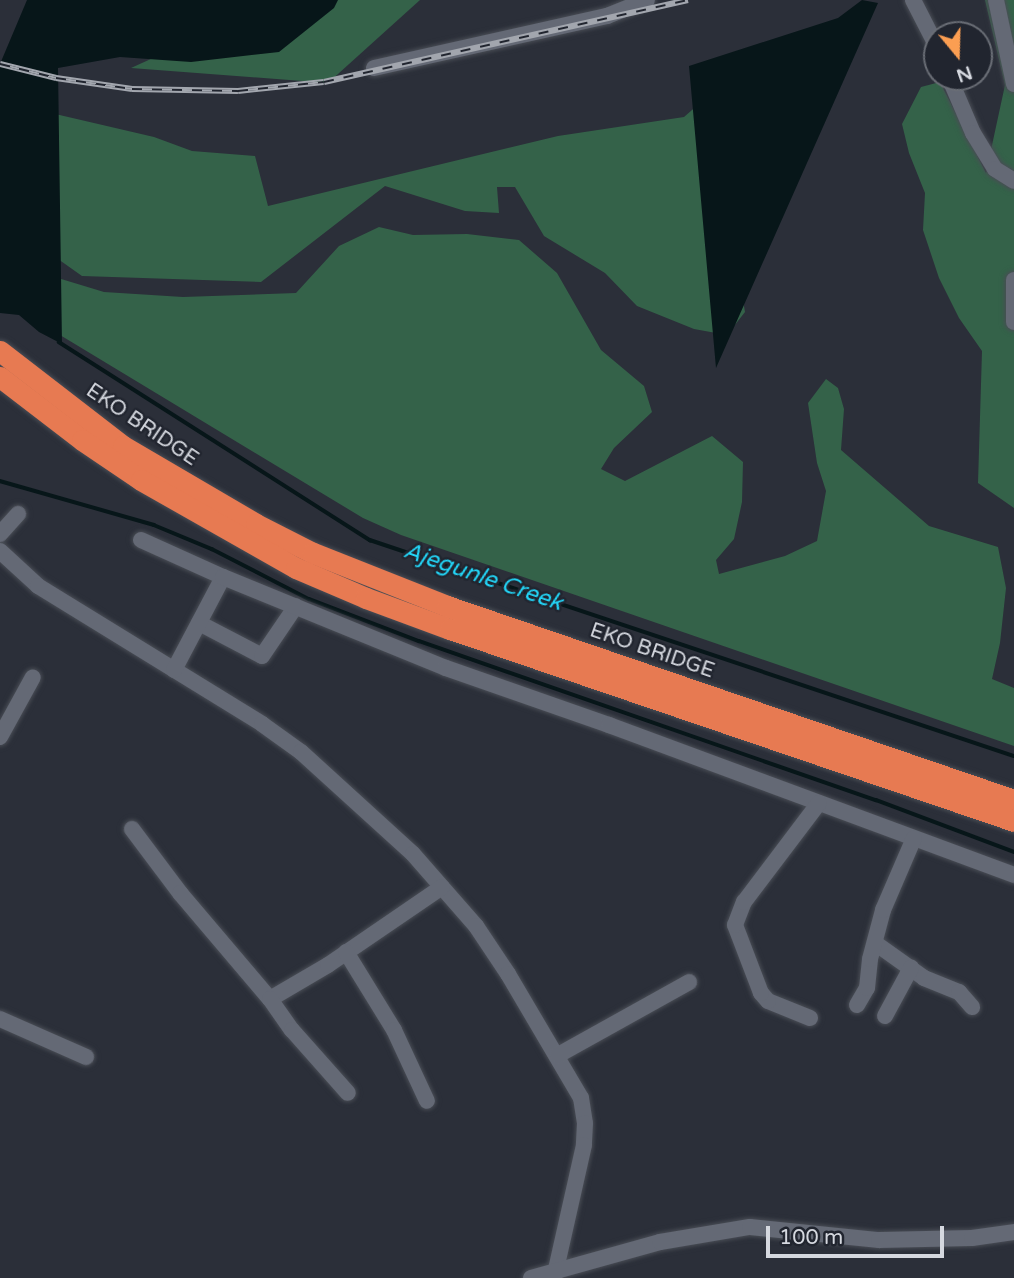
<!DOCTYPE html>
<style>
body{margin:0}
#map{position:relative;width:1014px;height:1278px;overflow:hidden;background:#2b2f39;font-family:"Varela Round",sans-serif}
div>[style]{position:absolute}
[style*='--x']{left:calc(var(--x)*1px);top:calc(var(--y)*1px);width:calc(var(--w)*1px);rotate:calc(var(--a)*1deg)}
.green>*{inset:0;background:#346249}
.water>*{inset:0;background:#071619}
.stream>*{height:3.5px;margin:-1.75px;padding:0 1.75px;transform-origin:1.75px;border-radius:1.75px;background:#071619}
.roads{filter:drop-shadow(0 0 2px #494d55) drop-shadow(0 0 2px #494d55)}
.minor>*{height:16px;margin:-8px;padding:0 8px;transform-origin:8px;border-radius:8px;background:#646975}
.highway>*{height:21px;margin:-10.5px;padding:0 10.5px;transform-origin:10.5px;border-radius:10.5px;background:#e77a52}
.rail>*{height:6px;margin-top:-3px;transform-origin:0;background:repeating-linear-gradient(90deg,#21252f 0 10px,#a2a6ae 0 20px);box-sizing:border-box;border-block:2px solid #a2a6ae}
span{translate:-50% -50%;white-space:nowrap;text-align:center;line-height:1.15;-webkit-text-stroke:5px #21252f;paint-order:stroke}
.street-label{font-size:21px;color:#d5d8df}
.water-label{font-size:23px;color:#23d5f7;font-style:italic}
.north{position:absolute;left:923px;top:21px;width:70px;height:70px;box-sizing:border-box;background:#21252f;border:2px solid #696d75;border-radius:50%;rotate:161deg;font-size:19px;font-weight:700;line-height:28px;text-align:center;color:#d5d8df}
.north::after{content:'';display:block;margin:auto;width:24px;height:32px;background:#fb9e52;clip-path:polygon(50% 0,100% 100%,50% 72%,0 100%)}
.scale{position:absolute;left:766px;top:1226px;width:178px;height:32px;box-sizing:border-box;border:4px solid #d5d8df;border-top:0;padding-left:9px;font-size:21px;line-height:24px;white-space:nowrap;color:#d5d8df;-webkit-text-stroke:5px #21252f;paint-order:stroke}
</style>
<div id="map">
<div class="green">
<div style="clip-path:polygon(280px 0,420px 0,328px 83px,131px 68px)"></div>
<div style="clip-path:polygon(985px 0,1014px 0,1014px 508px,978px 483px,982px 351px,959px 318px,939px 278px,923px 230px,925px 193px,909px 153px,902px 124px,921px 87px,940px 82px,986px 173px,1005px 85px)"></div>
<div style="clip-path:polygon(708px 96px,745px 312px,727px 335px,694px 329px,637px 306px,605px 273px,544px 236px,515px 187px,497px 187px,499px 213px,465px 211px,385px 186px,261px 282px,82px 276px,58px 259px,51px 113px,154px 137px,192px 151px,255px 156px,268px 206px,558px 136px,684px 117px)"></div>
<div style="clip-path:polygon(379px 227px,413px 235px,467px 234px,519px 240px,557px 273px,601px 350px,644px 386px,652px 412px,614px 448px,601px 469px,625px 481px,712px 436px,743px 462px,742px 502px,734px 539px,716px 560px,719px 574px,785px 556px,817px 541px,826px 491px,817px 463px,808px 403px,826px 379px,838px 388px,844px 409px,841px 450px,929px 526px,998px 547px,1006px 588px,1000px 643px,992px 679px,1014px 688px,1014px 746px,401px 535px,363px 518px,60px 335px,48px 275px,104px 292px,183px 297px,296px 293px,339px 246px)"></div>
</div>
<div class="water">
<div style="clip-path:polygon(27px 0,338px 0,334px 8px,279px 52px,191px 62px,120px 57px,58px 68px,62px 344px,39px 332px,19px 315px,0 313px,0 64px)"></div>
<div style="clip-path:polygon(862px 0,878px 3px,716px 368px,689px 66px,838px 18px)"></div>
</div>
<div class="stream">
<div style="--x:59;--y:342;--w:369;--a:32.5"></div>
<div style="--x:370;--y:540;--w:679;--a:18.54"></div>
<div style="--x:0;--y:481;--w:160;--a:15.9"></div>
<div style="--x:154;--y:525;--w:63;--a:22.5"></div>
<div style="--x:212;--y:549;--w:109;--a:27.3"></div>
<div style="--x:309;--y:599;--w:118;--a:20.9"></div>
<div style="--x:419;--y:641;--w:484;--a:19.2"></div>
<div style="--x:876;--y:800;--w:147;--a:20.6"></div>
</div>
<div class="roads">
<div class="minor">
<div style="--x:913;--y:0;--w:53;--a:62.9"></div>
<div style="--x:996;--y:0;--w:86;--a:77.9"></div>
<div style="--x:374;--y:68;--w:239;--a:-12.6"></div>
<div style="--x:607;--y:16;--w:43;--a:-21.8"></div>
<div style="--x:949;--y:77;--w:61;--a:66.8"></div>
<div style="--x:973;--y:133;--w:42;--a:58.6"></div>
<div style="--x:995;--y:169;--w:22;--a:32"></div>
<div style="--x:1014;--y:280;--w:42;--a:90"></div>
<div style="--x:0;--y:534;--w:27;--a:-48"></div>
<div style="--x:141;--y:540;--w:90;--a:24.3"></div>
<div style="--x:0;--y:551;--w:52;--a:42.6"></div>
<div style="--x:38;--y:586;--w:263;--a:31.6"></div>
<div style="--x:262;--y:724;--w:48;--a:35.7"></div>
<div style="--x:301;--y:752;--w:151;--a:42.3"></div>
<div style="--x:413;--y:854;--w:96;--a:48.8"></div>
<div style="--x:476;--y:926;--w:58;--a:56.3"></div>
<div style="--x:508;--y:974;--w:144;--a:59.5"></div>
<div style="--x:581;--y:1098;--w:25;--a:81"></div>
<div style="--x:585;--y:1123;--w:22;--a:93"></div>
<div style="--x:584;--y:1145;--w:136;--a:102.7"></div>
<div style="--x:199;--y:623;--w:71;--a:27.6"></div>
<div style="--x:262;--y:656;--w:60;--a:-55.8"></div>
<div style="--x:174;--y:670;--w:105;--a:-62.2"></div>
<div style="--x:223;--y:577;--w:241;--a:22.2"></div>
<div style="--x:446;--y:668;--w:173;--a:19.3"></div>
<div style="--x:609;--y:725;--w:432;--a:20.3"></div>
<div style="--x:0;--y:737;--w:68;--a:-61.2"></div>
<div style="--x:132;--y:829;--w:80;--a:53.1"></div>
<div style="--x:180;--y:893;--w:139;--a:49.7"></div>
<div style="--x:270;--y:999;--w:67;--a:-30.4"></div>
<div style="--x:328;--y:965;--w:138;--a:-34.4"></div>
<div style="--x:875;--y:943;--w:60;--a:35.5"></div>
<div style="--x:924;--y:978;--w:38;--a:22"></div>
<div style="--x:959;--y:992;--w:20;--a:49"></div>
<div style="--x:346;--y:952;--w:92;--a:58.4"></div>
<div style="--x:394;--y:1030;--w:78;--a:65.1"></div>
<div style="--x:270;--y:999;--w:38;--a:55"></div>
<div style="--x:292;--y:1030;--w:84;--a:48.4"></div>
<div style="--x:857;--y:1005;--w:20;--a:-60"></div>
<div style="--x:867;--y:988;--w:29;--a:-84"></div>
<div style="--x:870;--y:959;--w:51;--a:-75.1"></div>
<div style="--x:883;--y:910;--w:78;--a:-66.7"></div>
<div style="--x:885;--y:1016;--w:55;--a:-61.6"></div>
<div style="--x:810;--y:1018;--w:45;--a:-158"></div>
<div style="--x:768;--y:1001;--w:11;--a:-131"></div>
<div style="--x:761;--y:993;--w:73;--a:-110.9"></div>
<div style="--x:735;--y:925;--w:25;--a:-69"></div>
<div style="--x:744;--y:902;--w:124;--a:-52.9"></div>
<div style="--x:0;--y:1019;--w:94;--a:23.8"></div>
<div style="--x:558;--y:1055;--w:150;--a:-29.1"></div>
<div style="--x:531;--y:1278;--w:134;--a:-15.6"></div>
<div style="--x:660;--y:1242;--w:91;--a:-9.5"></div>
<div style="--x:750;--y:1227;--w:130;--a:5.8"></div>
<div style="--x:879;--y:1240;--w:93;--a:-1.2"></div>
<div style="--x:972;--y:1238;--w:42;--a:-8.1"></div>
</div>
<div class="highway">
<div style="--x:0;--y:351;--w:155;--a:37.7"></div>
<div style="--x:123;--y:446;--w:154;--a:30.4"></div>
<div style="--x:256;--y:524;--w:64;--a:27"></div>
<div style="--x:313;--y:553;--w:144;--a:21.6"></div>
<div style="--x:447;--y:606;--w:599;--a:18.89"></div>
<div style="--x:0;--y:377;--w:103;--a:37.5"></div>
<div style="--x:82;--y:440;--w:71;--a:34.1"></div>
<div style="--x:141;--y:480;--w:178;--a:29.6"></div>
<div style="--x:296;--y:568;--w:76;--a:23.2"></div>
<div style="--x:366;--y:598;--w:90;--a:20.3"></div>
<div style="--x:450;--y:629;--w:596;--a:18.8"></div>
</div>
</div>
<div class="rail">
<div style="--x:0;--y:64;--w:58;--a:14"></div>
<div style="--x:56;--y:78;--w:77;--a:8.2"></div>
<div style="--x:132;--y:89;--w:106;--a:1.1"></div>
<div style="--x:238;--y:91;--w:86;--a:-6"></div>
<div style="--x:324;--y:82;--w:373;--a:-12.7"></div>
</div>
<div class="street-label">
<span style="left:142px;top:425px;rotate:34deg">EKO BRIDGE</span>
<span style="left:652px;top:651px;rotate:19deg">EKO BRIDGE</span>
</div>
<div class="water-label">
<span style="left:483px;top:577px;rotate:19deg">Ajegunle Creek</span>
</div>
<div class="north">N</div>
<div class="scale">100 m</div>
</div>
